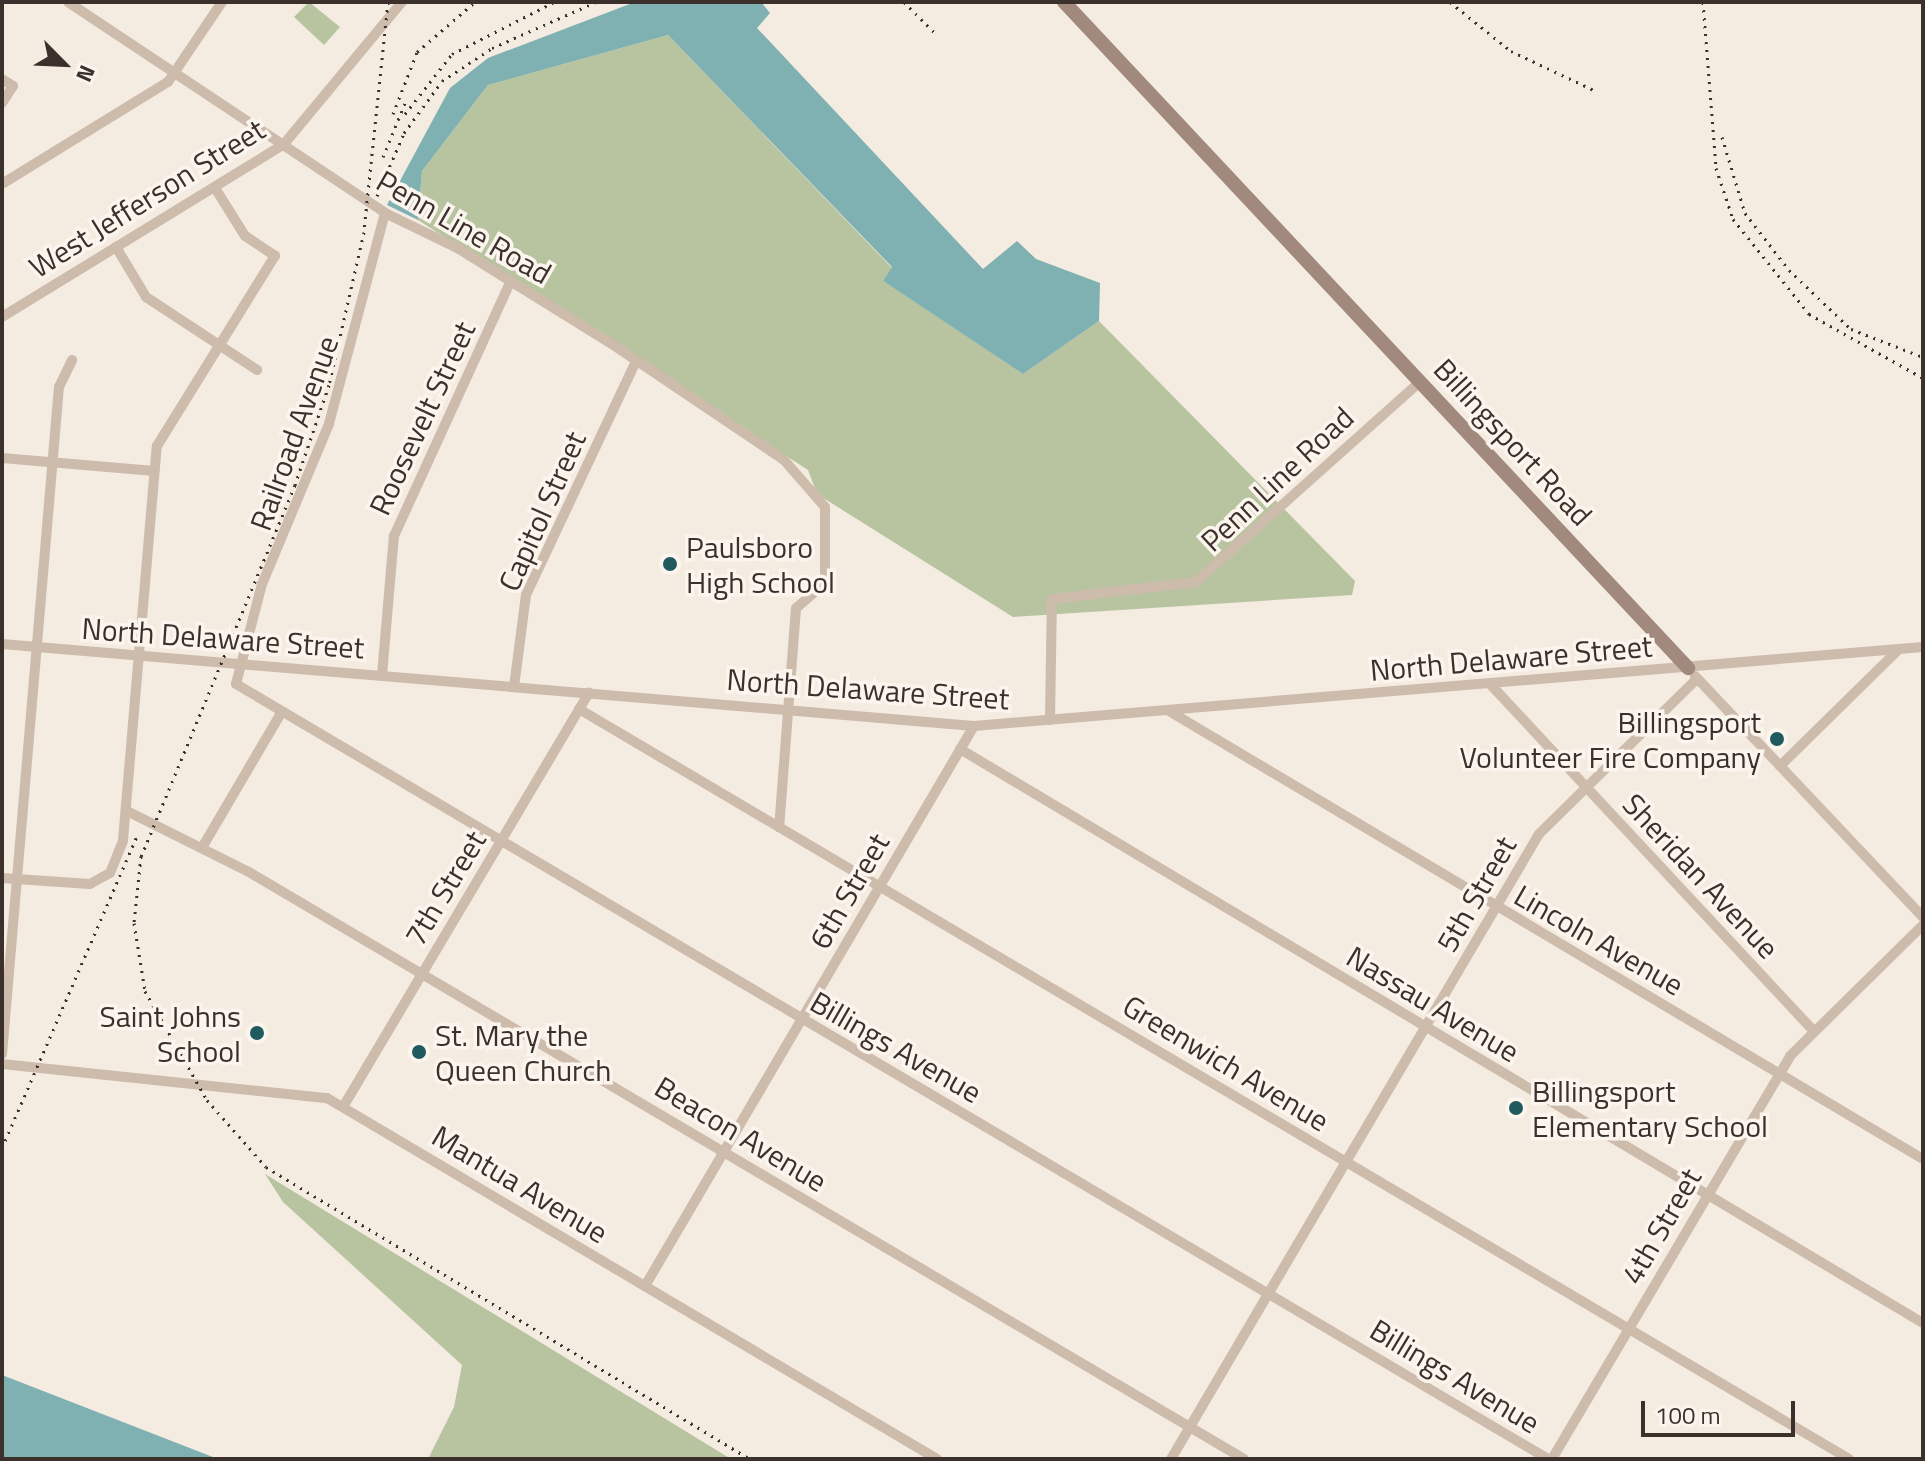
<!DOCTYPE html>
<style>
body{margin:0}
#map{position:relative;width:1925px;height:1461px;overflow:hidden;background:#f4ebe1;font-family:"Titillium Web",sans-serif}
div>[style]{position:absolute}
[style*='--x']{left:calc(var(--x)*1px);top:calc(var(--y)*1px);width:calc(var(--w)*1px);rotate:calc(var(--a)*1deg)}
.green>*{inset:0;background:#b8c4a0}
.water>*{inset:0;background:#7fb0b2}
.street>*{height:10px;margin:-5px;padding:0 5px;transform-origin:5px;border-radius:5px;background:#cdbbac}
.secondary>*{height:14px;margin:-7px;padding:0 7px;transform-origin:7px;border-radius:7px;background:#a18a7d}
.rail>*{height:3px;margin-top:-1.5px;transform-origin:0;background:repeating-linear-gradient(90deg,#3b302b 0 2px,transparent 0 8px)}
.dots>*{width:22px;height:22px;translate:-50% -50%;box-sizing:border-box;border:4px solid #fbf5ee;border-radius:50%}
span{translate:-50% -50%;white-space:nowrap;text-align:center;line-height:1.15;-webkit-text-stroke:7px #fbf5ee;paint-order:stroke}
.street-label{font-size:30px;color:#3b302b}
.poi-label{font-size:30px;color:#3b302b}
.left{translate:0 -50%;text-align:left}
.right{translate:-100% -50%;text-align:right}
.frame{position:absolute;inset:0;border:4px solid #3b302b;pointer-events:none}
.north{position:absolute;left:24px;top:24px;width:80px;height:80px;-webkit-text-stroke:6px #fbf5ee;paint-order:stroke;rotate:114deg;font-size:22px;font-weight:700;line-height:32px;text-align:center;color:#3b302b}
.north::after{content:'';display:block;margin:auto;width:28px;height:36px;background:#3b302b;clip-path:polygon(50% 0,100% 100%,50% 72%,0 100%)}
.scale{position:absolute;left:1641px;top:1401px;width:154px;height:36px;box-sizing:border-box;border:4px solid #3b302b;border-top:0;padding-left:10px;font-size:24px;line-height:28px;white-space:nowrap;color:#3b302b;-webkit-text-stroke:6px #fbf5ee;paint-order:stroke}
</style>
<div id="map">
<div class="green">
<div style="clip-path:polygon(309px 2px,340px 27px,324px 45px,294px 17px)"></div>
<div style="clip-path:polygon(668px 35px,892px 268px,883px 281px,1023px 374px,1099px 321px,1355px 581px,1352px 595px,1013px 617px,817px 494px,808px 470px,418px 220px,422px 171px,488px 85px)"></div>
<div style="clip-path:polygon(265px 1174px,731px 1459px,428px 1459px,454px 1407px,462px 1365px,283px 1202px)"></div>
</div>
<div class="water">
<div style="clip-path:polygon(635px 2px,761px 2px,770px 13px,757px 28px,983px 269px,1017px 241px,1036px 259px,1100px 283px,1099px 321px,1023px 374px,883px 281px,892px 267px,668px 35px,488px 85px,422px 171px,418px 220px,387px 205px,450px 88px,488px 58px)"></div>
<div style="clip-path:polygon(2px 1375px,218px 1459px,2px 1459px)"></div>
</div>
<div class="street">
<div style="--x:68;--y:2;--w:381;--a:33.6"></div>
<div style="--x:385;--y:213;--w:82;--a:25.9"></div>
<div style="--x:459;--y:249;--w:187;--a:31.9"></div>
<div style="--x:618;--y:348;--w:200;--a:34"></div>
<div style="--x:784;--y:460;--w:62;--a:48.9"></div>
<div style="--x:825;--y:507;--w:76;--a:90"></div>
<div style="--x:825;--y:583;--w:38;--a:139"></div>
<div style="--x:796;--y:608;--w:220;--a:94.4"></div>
<div style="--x:2;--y:79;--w:13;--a:32"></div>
<div style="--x:13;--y:86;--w:20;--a:123"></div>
<div style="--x:2;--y:184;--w:195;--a:-31.6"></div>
<div style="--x:168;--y:82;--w:97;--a:-56"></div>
<div style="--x:385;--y:213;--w:218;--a:104.9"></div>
<div style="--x:329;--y:424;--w:173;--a:112.7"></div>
<div style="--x:262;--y:584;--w:103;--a:104.6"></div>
<div style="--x:236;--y:684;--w:1524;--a:30.57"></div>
<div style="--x:116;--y:247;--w:58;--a:59"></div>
<div style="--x:146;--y:297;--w:133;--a:33.3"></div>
<div style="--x:2;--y:317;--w:331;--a:-31.5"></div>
<div style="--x:284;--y:144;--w:185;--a:-50.3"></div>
<div style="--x:2;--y:458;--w:153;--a:4.9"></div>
<div style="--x:2;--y:644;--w:975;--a:4.82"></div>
<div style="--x:974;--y:726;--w:952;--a:-4.76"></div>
<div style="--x:382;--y:675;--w:140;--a:-85.1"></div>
<div style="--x:394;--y:536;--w:281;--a:-65.4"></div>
<div style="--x:1695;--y:676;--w:332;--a:46.6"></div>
<div style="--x:1491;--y:685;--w:471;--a:47"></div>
<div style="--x:514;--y:687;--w:93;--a:-82.6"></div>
<div style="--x:526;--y:595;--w:259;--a:-64.8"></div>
<div style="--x:579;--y:709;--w:1475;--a:30.56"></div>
<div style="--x:1169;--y:711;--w:877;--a:30.72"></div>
<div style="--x:1050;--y:720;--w:121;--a:-89.1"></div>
<div style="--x:1052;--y:599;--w:145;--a:-6.7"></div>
<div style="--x:1196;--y:582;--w:302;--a:-41.8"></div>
<div style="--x:960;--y:749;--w:1121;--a:30.8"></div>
<div style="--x:1780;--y:766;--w:167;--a:-44.5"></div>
<div style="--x:127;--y:811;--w:136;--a:26.6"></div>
<div style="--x:249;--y:872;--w:1155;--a:30.54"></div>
<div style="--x:203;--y:846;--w:154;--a:-59.6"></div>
<div style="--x:2;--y:878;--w:88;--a:3.9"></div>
<div style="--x:90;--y:884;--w:23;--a:-29"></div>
<div style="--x:110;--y:873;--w:35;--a:-68"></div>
<div style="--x:123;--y:840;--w:395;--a:-85.1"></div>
<div style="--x:157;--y:446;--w:224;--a:-58.2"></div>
<div style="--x:275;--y:256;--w:36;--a:-146"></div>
<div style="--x:245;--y:236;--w:57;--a:-122"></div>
<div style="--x:2;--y:1054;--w:669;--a:-85.12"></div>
<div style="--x:59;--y:387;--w:30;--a:-64"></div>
<div style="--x:2;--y:1064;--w:327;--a:6"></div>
<div style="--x:327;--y:1098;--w:709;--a:30.62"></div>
<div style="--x:343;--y:1107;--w:482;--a:-59.3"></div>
<div style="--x:645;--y:1286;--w:649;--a:-59.57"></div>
<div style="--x:1171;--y:1459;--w:725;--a:-59.51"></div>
<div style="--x:1539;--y:834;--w:221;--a:-44.5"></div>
<div style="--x:1552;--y:1459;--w:468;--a:-59.4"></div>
<div style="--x:1790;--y:1056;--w:187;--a:-44.6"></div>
</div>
<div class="secondary">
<div style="--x:1064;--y:2;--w:913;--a:46.86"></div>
</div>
<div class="rail">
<div style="--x:388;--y:2;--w:231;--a:96"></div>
<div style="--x:364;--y:232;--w:157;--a:102.9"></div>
<div style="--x:329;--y:385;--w:106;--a:108.8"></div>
<div style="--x:295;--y:485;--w:402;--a:112.5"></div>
<div style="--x:141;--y:856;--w:67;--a:96"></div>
<div style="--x:134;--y:923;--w:69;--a:80.8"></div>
<div style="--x:145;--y:991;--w:125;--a:60.4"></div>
<div style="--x:207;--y:1100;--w:89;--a:48.6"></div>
<div style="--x:266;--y:1167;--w:565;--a:31.1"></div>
<div style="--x:904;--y:2;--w:44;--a:45"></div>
<div style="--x:1450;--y:2;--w:78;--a:38.8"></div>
<div style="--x:1511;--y:51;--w:94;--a:25.2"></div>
<div style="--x:1703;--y:2;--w:167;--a:85.5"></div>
<div style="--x:1716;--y:168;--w:54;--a:71.6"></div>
<div style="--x:1733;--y:219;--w:122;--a:51.3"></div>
<div style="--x:1809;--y:314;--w:131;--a:29.3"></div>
<div style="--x:393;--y:114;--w:66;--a:-68.8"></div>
<div style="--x:417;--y:52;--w:77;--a:-40.8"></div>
<div style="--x:405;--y:114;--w:76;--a:-51.9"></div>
<div style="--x:452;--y:54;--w:114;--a:-27"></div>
<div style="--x:1722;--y:137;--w:79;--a:73.2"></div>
<div style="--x:1745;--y:213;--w:72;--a:52.3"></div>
<div style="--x:1789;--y:270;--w:86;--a:43.6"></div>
<div style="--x:1851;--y:329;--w:77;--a:21.3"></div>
<div style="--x:383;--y:157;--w:58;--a:-67.8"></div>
<div style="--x:377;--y:196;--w:69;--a:-66.8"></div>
<div style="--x:404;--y:133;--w:64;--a:-53.8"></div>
<div style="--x:442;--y:81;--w:60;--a:-33.4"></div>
<div style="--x:492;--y:48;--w:114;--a:-23.9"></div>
<div style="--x:2;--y:1148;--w:340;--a:-66.6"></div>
</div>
<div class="dots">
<div style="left:670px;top:564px;background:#1f5a5e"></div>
<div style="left:1777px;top:739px;background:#1f5a5e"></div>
<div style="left:257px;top:1033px;background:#1f5a5e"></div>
<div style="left:419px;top:1052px;background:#1f5a5e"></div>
<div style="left:1516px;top:1108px;background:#1f5a5e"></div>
</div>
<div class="street-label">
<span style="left:147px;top:198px;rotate:-32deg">West Jefferson Street</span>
<span style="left:464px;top:227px;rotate:30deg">Penn Line Road</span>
<span style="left:422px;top:418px;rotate:-65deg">Roosevelt Street</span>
<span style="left:294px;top:433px;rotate:-70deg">Railroad Avenue</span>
<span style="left:1513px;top:442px;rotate:47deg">Billingsport Road</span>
<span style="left:1277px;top:479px;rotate:-43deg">Penn Line Road</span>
<span style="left:542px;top:511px;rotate:-66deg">Capitol Street</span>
<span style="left:223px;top:638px;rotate:4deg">North Delaware Street</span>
<span style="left:1511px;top:658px;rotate:-5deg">North Delaware Street</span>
<span style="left:868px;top:689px;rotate:4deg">North Delaware Street</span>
<span style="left:1701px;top:876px;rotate:47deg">Sheridan Avenue</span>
<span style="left:445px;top:888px;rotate:-59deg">7th Street</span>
<span style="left:849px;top:891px;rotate:-60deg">6th Street</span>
<span style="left:1476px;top:894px;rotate:-60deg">5th Street</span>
<span style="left:1599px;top:940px;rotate:30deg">Lincoln Avenue</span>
<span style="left:1433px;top:1004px;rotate:31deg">Nassau Avenue</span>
<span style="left:896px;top:1047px;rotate:30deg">Billings Avenue</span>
<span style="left:1226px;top:1063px;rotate:31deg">Greenwich Avenue</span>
<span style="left:741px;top:1134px;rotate:31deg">Beacon Avenue</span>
<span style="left:520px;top:1184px;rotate:31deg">Mantua Avenue</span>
<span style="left:1661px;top:1226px;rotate:-60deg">4th Street</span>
<span style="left:1455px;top:1376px;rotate:31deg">Billings Avenue</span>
</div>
<div class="poi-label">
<span class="left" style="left:686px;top:564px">Paulsboro<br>High School</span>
<span class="right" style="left:1761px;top:739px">Billingsport<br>Volunteer Fire Company</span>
<span class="right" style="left:241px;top:1033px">Saint Johns<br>School</span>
<span class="left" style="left:435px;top:1052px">St. Mary the<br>Queen Church</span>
<span class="left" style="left:1532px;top:1108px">Billingsport<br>Elementary School</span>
</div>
<div class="frame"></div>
<div class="north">N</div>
<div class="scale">100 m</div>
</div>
